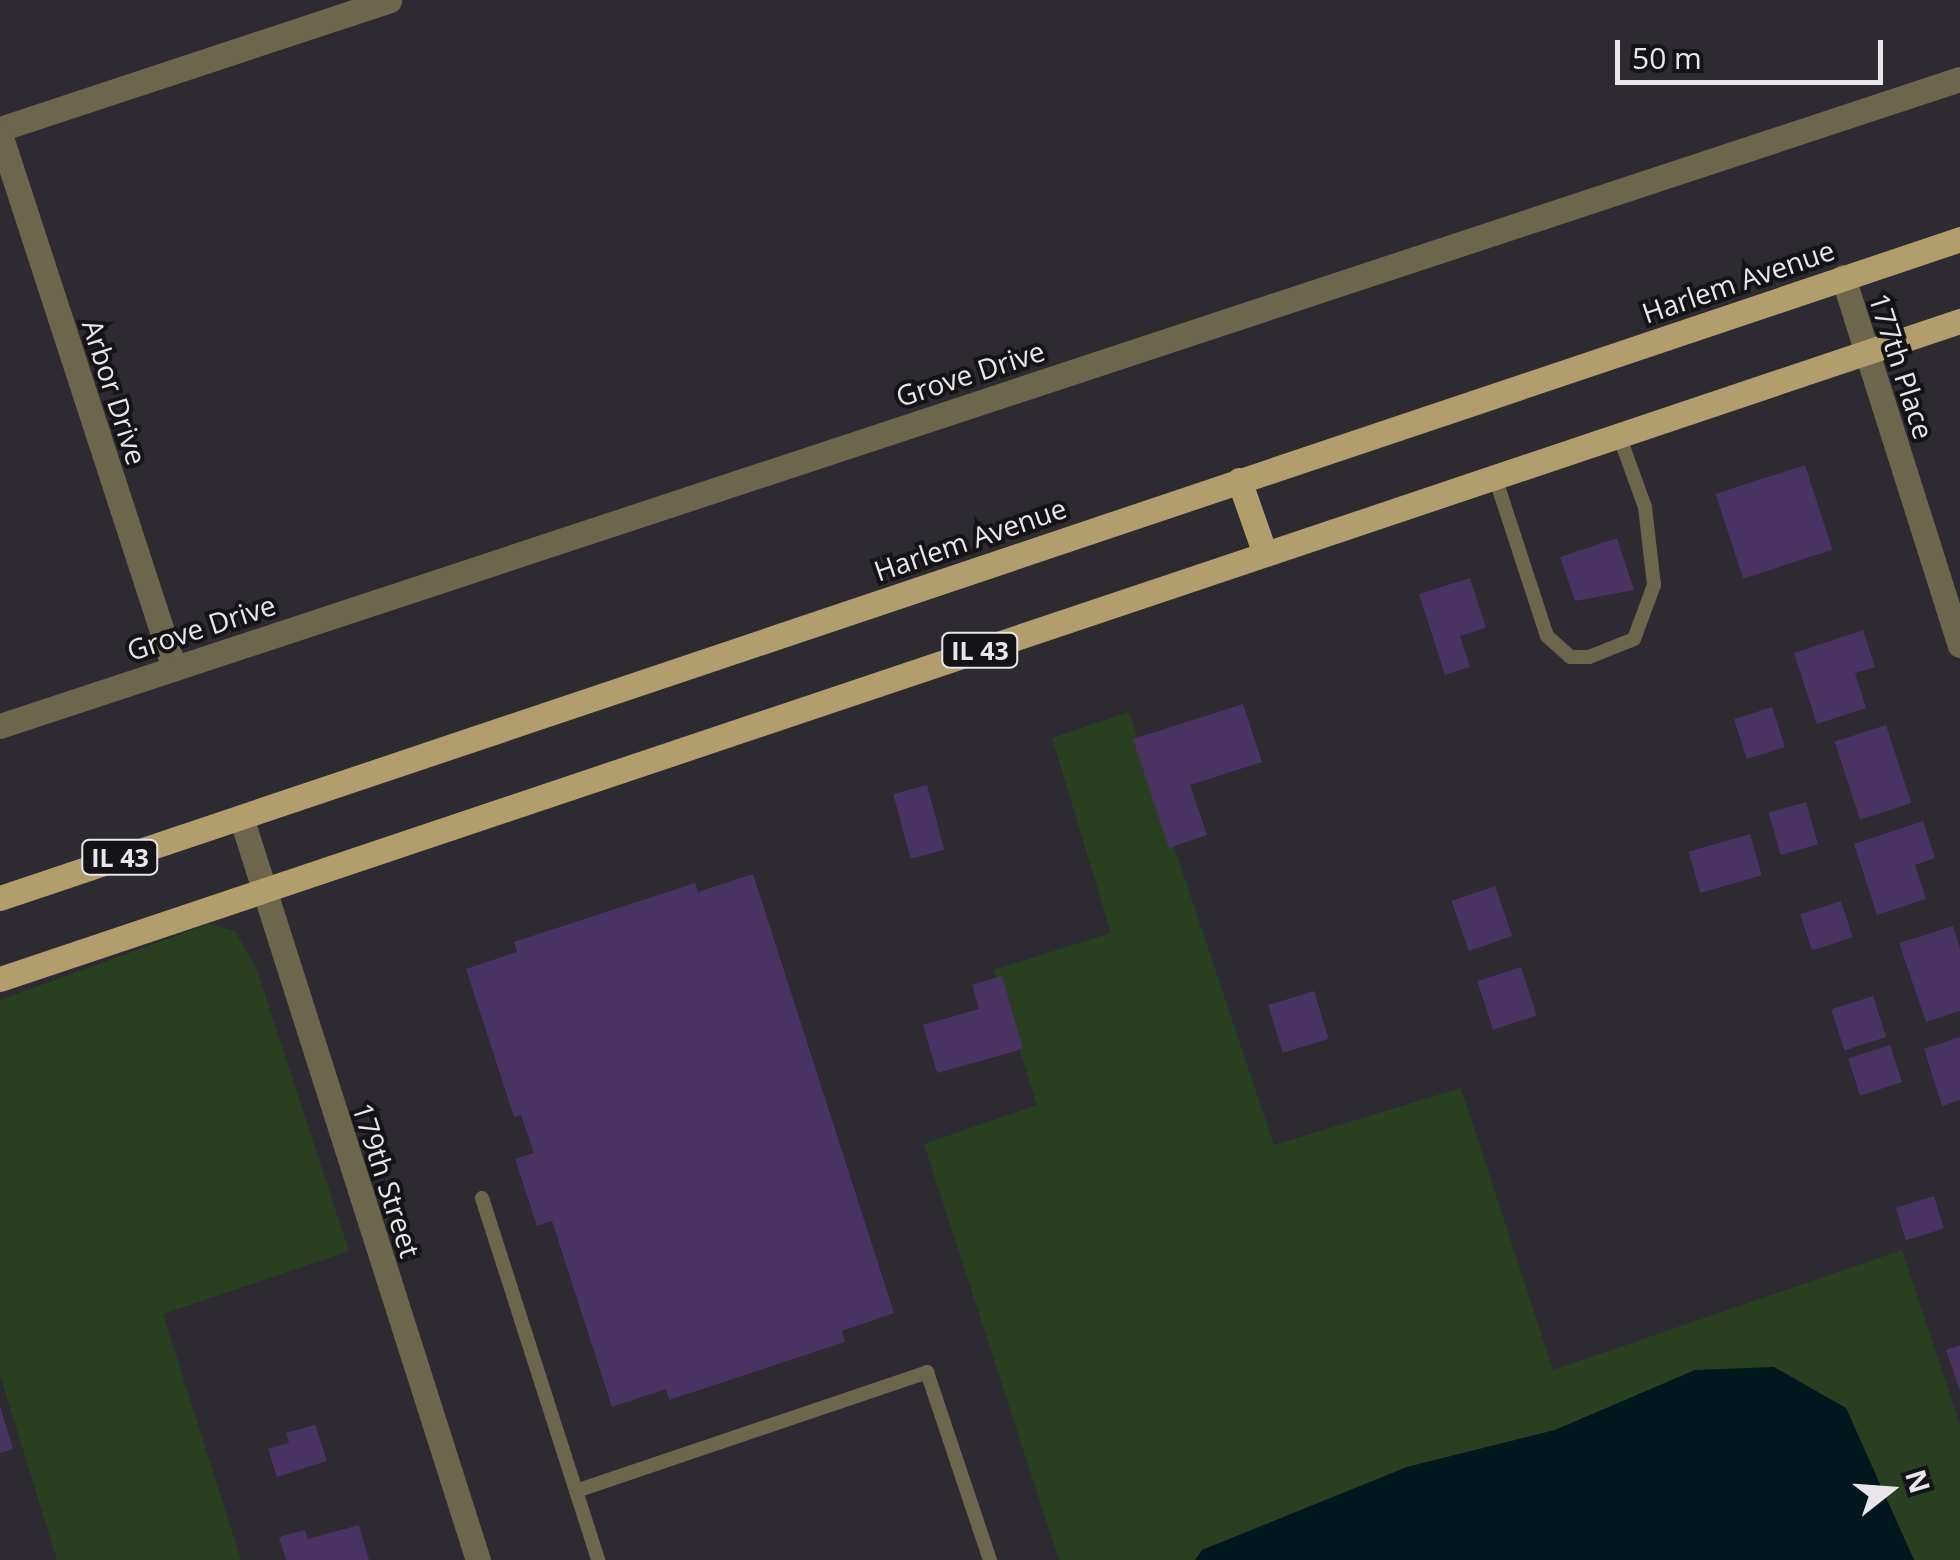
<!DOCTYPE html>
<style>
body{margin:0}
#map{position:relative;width:1960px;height:1560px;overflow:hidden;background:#2d2a31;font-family:"Open Sans",sans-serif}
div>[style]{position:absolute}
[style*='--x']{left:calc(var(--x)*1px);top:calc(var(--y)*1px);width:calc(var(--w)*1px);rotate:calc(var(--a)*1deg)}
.green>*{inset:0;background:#28401f}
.water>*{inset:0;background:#00171d}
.building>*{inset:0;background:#483363;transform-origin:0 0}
.service>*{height:14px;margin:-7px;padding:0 7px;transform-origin:7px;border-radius:7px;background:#6e654d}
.minor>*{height:25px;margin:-12.5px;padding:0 12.5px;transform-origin:12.5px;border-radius:12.5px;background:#6e654d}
.primary>*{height:25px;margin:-12.5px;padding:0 12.5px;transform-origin:12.5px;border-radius:12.5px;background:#b19e6c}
span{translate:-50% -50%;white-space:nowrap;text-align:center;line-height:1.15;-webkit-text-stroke:8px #141316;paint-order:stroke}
.shield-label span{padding:2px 8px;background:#141316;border:2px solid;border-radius:8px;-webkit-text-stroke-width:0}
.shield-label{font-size:25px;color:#e8e6eb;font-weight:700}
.street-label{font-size:28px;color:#e8e6eb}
.north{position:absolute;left:1840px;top:1440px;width:100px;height:100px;-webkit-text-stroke:8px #141316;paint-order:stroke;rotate:73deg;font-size:28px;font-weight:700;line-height:40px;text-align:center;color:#e8e6eb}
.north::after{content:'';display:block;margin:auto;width:35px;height:45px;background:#e8e6eb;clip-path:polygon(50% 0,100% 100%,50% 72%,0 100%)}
.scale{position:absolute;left:1615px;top:40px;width:268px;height:45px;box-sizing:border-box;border:5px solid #e8e6eb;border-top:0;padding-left:12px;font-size:30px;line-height:35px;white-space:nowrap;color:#e8e6eb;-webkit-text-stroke:8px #141316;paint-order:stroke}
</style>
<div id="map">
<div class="green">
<div style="clip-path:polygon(1129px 712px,1274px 1145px,1461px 1088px,1553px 1370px,1902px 1250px,1960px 1425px,1960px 1560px,1914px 1560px,1846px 1408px,1695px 1370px,1555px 1430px,1407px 1467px,1202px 1550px,1195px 1560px,1059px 1560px,924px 1144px,1037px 1105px,994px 970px,1111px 933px,1052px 738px)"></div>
<div style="clip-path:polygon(209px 924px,235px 931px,257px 970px,349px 1251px,163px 1314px,241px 1560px,57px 1560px,0 1375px,0 1000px)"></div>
</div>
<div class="water">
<div style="clip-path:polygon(1774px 1367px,1846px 1408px,1914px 1560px,1195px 1560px,1202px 1550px,1407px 1467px,1555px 1430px,1695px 1370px)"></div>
</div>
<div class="building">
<div style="left:1805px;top:465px;width:89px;height:94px;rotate:72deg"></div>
<div style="clip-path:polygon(1617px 538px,1634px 590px,1575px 601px,1560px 557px)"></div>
<div style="clip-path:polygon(1470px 578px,1486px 628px,1460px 636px,1470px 667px,1445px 675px,1419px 594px)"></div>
<div style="clip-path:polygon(1863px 630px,1875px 667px,1855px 673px,1866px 708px,1817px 724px,1794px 653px)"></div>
<div style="clip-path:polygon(1243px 704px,1262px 762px,1190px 785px,1207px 835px,1169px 848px,1133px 739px)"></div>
<div style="left:1772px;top:707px;width:42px;height:40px;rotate:72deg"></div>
<div style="left:1886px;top:725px;width:82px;height:54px;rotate:72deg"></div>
<div style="left:927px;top:785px;width:67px;height:35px;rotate:75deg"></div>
<div style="left:1806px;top:802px;width:44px;height:39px;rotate:74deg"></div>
<div style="clip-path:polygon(1923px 821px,1935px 858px,1915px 865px,1926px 899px,1877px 915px,1854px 844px)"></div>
<div style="left:1750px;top:834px;width:43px;height:64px;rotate:74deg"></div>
<div style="clip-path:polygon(753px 874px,894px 1313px,842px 1331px,845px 1342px,669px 1400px,666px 1389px,612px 1407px,552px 1221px,537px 1226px,515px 1159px,534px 1153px,521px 1115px,514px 1117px,466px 969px,517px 952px,514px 942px,695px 883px,698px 892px)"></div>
<div style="left:1495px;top:886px;width:53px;height:46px;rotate:71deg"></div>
<div style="left:1841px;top:901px;width:38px;height:43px;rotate:72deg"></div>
<div style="clip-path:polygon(1953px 926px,1960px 948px,1960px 1011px,1926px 1022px,1899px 943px)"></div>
<div style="left:1521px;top:967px;width:51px;height:46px;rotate:72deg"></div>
<div style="clip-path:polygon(1002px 976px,1023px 1049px,937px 1073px,923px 1025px,979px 1009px,972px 985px)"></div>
<div style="left:1314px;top:991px;width:50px;height:48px;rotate:73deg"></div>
<div style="left:1873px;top:996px;width:43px;height:44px;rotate:72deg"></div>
<div style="clip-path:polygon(1960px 1037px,1960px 1100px,1942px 1106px,1924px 1049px)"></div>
<div style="left:1890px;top:1045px;width:39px;height:44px;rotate:72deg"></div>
<div style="left:1934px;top:1196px;width:34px;height:40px;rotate:73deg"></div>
<div style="clip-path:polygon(1960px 1345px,1960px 1388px,1959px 1388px,1946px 1350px)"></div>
<div style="clip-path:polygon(0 1406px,13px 1449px,0 1453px)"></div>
<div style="clip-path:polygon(315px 1425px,327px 1461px,277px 1477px,268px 1449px,289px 1443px,286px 1433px)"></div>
<div style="clip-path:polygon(359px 1525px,369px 1560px,286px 1560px,279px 1537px,305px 1530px,308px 1539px)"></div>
</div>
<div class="service">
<div style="--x:1495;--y:477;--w:167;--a:71.9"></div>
<div style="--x:1547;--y:636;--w:31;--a:42"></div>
<div style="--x:1570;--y:657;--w:19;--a:0"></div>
<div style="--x:1589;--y:657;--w:48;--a:-21.8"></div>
<div style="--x:1634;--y:639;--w:58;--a:-69.7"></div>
<div style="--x:1654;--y:585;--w:79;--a:-96.6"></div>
<div style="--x:1645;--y:507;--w:77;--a:-109.9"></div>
<div style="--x:482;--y:1198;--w:380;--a:72.2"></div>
<div style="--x:576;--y:1491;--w:371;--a:-18.7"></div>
<div style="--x:927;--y:1372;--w:198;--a:71.5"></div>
</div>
<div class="minor">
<div style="--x:0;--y:129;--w:410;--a:-18.3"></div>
<div style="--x:0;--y:134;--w:562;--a:71.95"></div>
<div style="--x:1843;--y:277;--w:386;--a:72.4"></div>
<div style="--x:0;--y:726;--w:2064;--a:-18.27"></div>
<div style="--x:241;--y:817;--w:780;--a:72.31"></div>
</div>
<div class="primary">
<div style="--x:1239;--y:480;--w:78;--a:70.6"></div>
<div style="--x:0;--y:898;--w:2068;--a:-18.58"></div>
<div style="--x:0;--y:979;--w:2068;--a:-18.56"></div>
</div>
<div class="shield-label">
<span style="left:980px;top:650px">IL 43</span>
<span style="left:120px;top:857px">IL 43</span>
</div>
<div class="street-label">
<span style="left:1738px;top:281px;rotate:-19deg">Harlem Avenue</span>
<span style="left:1902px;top:366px;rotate:72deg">177th Place</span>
<span style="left:970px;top:373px;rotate:-18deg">Grove Drive</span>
<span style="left:115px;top:392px;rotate:72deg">Arbor Drive</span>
<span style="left:970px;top:539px;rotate:-19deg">Harlem Avenue</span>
<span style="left:201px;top:627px;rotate:-18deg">Grove Drive</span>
<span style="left:387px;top:1180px;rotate:72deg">179th Street</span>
</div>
<div class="north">N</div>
<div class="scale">50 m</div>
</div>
